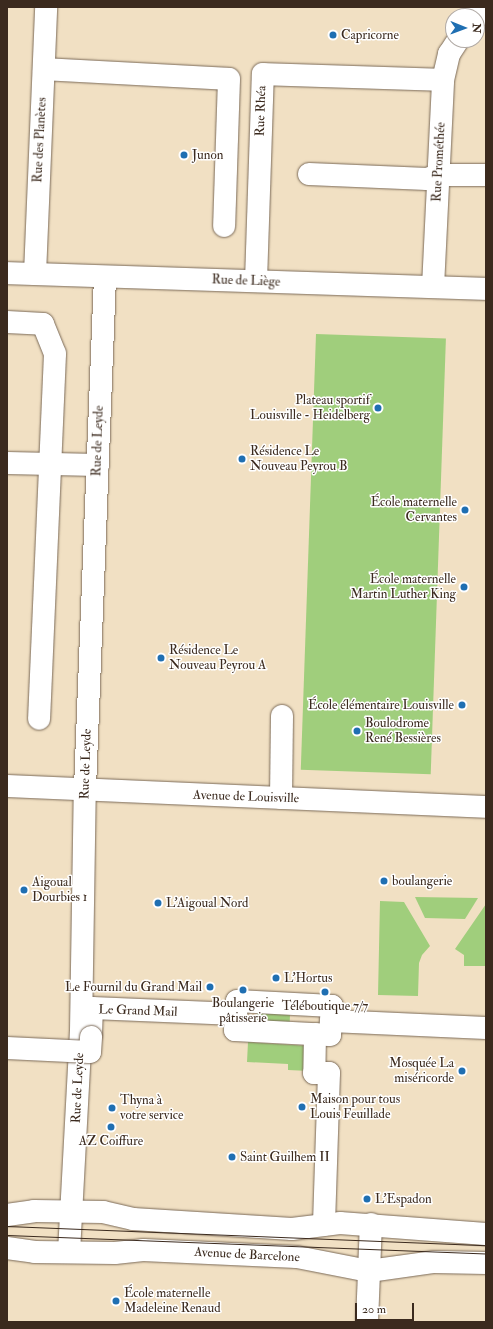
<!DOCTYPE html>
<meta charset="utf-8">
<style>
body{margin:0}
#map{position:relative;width:493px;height:1329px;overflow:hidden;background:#f1e0c3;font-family:"IM FELL Double Pica",serif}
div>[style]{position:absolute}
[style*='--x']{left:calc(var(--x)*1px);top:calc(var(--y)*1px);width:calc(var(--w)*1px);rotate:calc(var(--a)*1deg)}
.green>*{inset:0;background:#a0ce7c;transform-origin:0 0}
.roads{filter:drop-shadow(0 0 1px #7b6a58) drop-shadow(0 0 1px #7b6a58)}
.minor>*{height:22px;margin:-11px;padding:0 11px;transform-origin:11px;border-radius:11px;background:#fff}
.tram>*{height:1px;margin:-0.5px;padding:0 0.5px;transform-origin:0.5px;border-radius:0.5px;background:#3b2a1e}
.bridges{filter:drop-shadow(0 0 1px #7b6a58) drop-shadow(0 0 1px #7b6a58)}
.minor-bridge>*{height:22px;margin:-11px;padding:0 11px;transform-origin:11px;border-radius:11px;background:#fff}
.dots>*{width:11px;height:11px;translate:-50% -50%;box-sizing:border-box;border:2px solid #fff;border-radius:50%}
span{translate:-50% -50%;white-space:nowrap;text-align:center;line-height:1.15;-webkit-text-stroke:3px #fff;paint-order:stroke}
.poi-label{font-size:13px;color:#3b2a1e}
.left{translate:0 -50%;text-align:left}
.right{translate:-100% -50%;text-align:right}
.street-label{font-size:13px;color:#3b2a1e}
.frame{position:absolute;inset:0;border:8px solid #3b2a1e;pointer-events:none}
.north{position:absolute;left:445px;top:8px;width:40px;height:40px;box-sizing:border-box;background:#fff;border:1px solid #b1aaa5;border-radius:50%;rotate:91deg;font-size:11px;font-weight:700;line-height:16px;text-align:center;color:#3b2a1e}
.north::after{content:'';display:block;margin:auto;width:14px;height:18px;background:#1f6fb2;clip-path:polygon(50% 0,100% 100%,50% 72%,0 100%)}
.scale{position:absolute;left:355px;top:1303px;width:59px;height:18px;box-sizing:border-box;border:2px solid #3b2a1e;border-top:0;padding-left:5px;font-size:12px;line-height:14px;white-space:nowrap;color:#3b2a1e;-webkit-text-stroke:3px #fff;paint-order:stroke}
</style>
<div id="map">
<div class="green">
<div style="left:316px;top:334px;width:130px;height:436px;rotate:2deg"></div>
<div style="clip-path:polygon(415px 897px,478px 898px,465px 919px,425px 918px)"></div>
<div style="clip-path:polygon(380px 901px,404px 902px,430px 946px,422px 955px,419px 963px,418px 996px,378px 995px)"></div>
<div style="clip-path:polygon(486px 904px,486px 966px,464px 966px,464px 955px,455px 949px)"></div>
<div style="left:257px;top:1013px;width:33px;height:13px;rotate:2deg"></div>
<div style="clip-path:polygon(248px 1042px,310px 1046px,309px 1071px,288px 1070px,288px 1064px,247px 1062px)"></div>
</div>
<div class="roads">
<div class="minor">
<div style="--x:475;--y:7;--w:13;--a:32"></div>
<div style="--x:44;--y:69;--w:185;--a:3.1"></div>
<div style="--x:229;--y:79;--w:147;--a:91.9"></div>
<div style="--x:309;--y:174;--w:118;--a:2.4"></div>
<div style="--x:427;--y:179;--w:12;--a:-20"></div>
<div style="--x:438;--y:175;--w:48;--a:0"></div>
<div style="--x:7;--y:273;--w:479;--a:1.9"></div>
<div style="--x:35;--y:274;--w:267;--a:-87.6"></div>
<div style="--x:256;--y:281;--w:207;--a:-88.1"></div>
<div style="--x:263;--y:74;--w:180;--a:1.9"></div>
<div style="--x:433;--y:287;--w:207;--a:-87.2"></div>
<div style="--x:443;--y:80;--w:27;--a:-77"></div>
<div style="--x:449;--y:54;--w:17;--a:-57"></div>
<div style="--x:7;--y:322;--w:36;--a:3"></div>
<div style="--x:43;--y:324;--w:32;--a:68"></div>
<div style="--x:55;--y:354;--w:365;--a:92.5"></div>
<div style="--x:7;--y:463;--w:91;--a:1.3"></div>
<div style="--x:7;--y:786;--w:479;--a:2.5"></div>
<div style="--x:281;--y:798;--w:82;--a:-89.3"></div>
<div style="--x:237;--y:1001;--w:95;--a:3"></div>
<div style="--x:332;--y:1006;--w:29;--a:94"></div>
<div style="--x:330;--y:1035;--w:95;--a:-177"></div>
<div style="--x:235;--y:1030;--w:29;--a:-86"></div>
<div style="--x:331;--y:1021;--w:155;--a:2.6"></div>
<div style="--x:91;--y:1034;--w:26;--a:-88"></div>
<div style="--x:92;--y:1008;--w:144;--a:2.4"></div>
<div style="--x:315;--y:1034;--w:39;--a:91"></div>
<div style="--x:314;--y:1073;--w:15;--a:0"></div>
<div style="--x:329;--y:1073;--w:152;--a:91.9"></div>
<div style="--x:7;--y:1215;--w:27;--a:-8"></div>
<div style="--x:34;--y:1211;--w:69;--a:0.8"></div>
<div style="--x:103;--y:1212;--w:31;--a:13"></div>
<div style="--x:133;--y:1219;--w:159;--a:3.6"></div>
<div style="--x:292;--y:1229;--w:48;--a:-7.1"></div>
<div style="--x:340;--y:1223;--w:146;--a:4.3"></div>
<div style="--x:7;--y:1248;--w:28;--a:8"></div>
<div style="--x:35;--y:1252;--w:80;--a:0.7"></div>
<div style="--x:115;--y:1253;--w:28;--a:-6"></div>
<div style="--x:143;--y:1250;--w:154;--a:2.6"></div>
<div style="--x:297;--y:1257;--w:73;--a:11"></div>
<div style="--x:369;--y:1271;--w:66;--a:-7.9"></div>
<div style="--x:434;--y:1262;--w:52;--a:1.1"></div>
<div style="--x:69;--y:1252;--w:221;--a:-86.9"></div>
<div style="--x:81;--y:1031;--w:243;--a:-89.1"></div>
<div style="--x:85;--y:788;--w:511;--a:-87.76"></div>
<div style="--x:367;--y:1322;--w:98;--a:-87.7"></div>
</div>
</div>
<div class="tram">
<div style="--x:7;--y:1226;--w:479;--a:2.3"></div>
<div style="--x:7;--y:1235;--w:479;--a:2.2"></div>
</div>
<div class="bridges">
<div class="minor-bridge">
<div style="--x:7;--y:1048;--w:83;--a:2.8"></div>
<div style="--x:90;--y:1052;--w:15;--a:-86"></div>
</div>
</div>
<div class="dots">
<div style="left:333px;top:35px;background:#1f6fb2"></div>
<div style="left:184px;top:155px;background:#1f6fb2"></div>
<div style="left:378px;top:408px;background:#1f6fb2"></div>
<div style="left:242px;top:459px;background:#1f6fb2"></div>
<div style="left:465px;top:510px;background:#1f6fb2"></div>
<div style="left:464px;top:587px;background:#1f6fb2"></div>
<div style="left:161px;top:658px;background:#1f6fb2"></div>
<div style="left:462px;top:705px;background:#1f6fb2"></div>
<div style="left:357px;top:731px;background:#1f6fb2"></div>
<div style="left:384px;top:881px;background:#1f6fb2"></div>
<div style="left:24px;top:890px;background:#1f6fb2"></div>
<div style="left:158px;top:903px;background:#1f6fb2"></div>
<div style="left:276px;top:978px;background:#1f6fb2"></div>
<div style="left:210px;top:987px;background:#1f6fb2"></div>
<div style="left:243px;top:990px;background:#1f6fb2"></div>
<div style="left:325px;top:992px;background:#1f6fb2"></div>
<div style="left:462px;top:1071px;background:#1f6fb2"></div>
<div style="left:302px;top:1107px;background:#1f6fb2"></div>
<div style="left:112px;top:1108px;background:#1f6fb2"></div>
<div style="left:111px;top:1127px;background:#1f6fb2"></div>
<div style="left:232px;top:1157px;background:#1f6fb2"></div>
<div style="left:367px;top:1199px;background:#1f6fb2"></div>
<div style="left:116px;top:1301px;background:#1f6fb2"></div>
</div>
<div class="poi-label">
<span class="left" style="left:341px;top:35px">Capricorne</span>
<span class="left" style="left:192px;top:155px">Junon</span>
<span class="right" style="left:370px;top:408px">Plateau sportif<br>Louisville - Heidelberg</span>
<span class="left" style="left:250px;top:459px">Résidence Le<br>Nouveau Peyrou B</span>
<span class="right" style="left:457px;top:510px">École maternelle<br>Cervantes</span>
<span class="right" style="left:456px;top:587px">École maternelle<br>Martin Luther King</span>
<span class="left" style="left:169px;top:658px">Résidence Le<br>Nouveau Peyrou A</span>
<span class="right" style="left:454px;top:705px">École élémentaire Louisville</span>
<span class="left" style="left:365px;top:731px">Boulodrome<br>René Bessières</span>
<span class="left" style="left:392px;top:881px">boulangerie</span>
<span class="left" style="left:32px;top:890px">Aigoual<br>Dourbies 1</span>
<span class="left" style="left:166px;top:903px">L'Aigoual Nord</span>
<span class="left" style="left:284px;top:978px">L'Hortus</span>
<span class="right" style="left:202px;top:987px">Le Fournil du Grand Mail</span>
<span style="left:243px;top:1011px">Boulangerie<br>pâtisserie</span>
<span style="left:325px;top:1006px">Téléboutique 7/7</span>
<span class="right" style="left:454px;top:1071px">Mosquée La<br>miséricorde</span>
<span class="left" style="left:310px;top:1107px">Maison pour tous<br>Louis Feuillade</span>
<span class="left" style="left:120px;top:1108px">Thyna à<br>votre service</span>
<span style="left:111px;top:1141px">AZ Coiffure</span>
<span class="left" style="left:240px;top:1157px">Saint Guilhem II</span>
<span class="left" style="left:375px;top:1199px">L'Espadon</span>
<span class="left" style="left:124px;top:1301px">École maternelle<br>Madeleine Renaud</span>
</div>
<div class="street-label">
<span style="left:261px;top:111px;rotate:-88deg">Rue Rhéa</span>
<span style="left:40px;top:140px;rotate:-87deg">Rue des Planètes</span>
<span style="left:439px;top:162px;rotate:-87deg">Rue Prométhée</span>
<span style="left:246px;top:281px;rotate:2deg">Rue de Liège</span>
<span style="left:98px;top:441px;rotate:-88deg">Rue de Leyde</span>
<span style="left:86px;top:764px;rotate:-88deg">Rue de Leyde</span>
<span style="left:246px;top:797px;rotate:2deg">Avenue de Louisville</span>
<span style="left:138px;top:1011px;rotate:2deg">Le Grand Mail</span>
<span style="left:78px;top:1088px;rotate:-87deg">Rue de Leyde</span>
<span style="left:247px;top:1255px;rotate:3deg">Avenue de Barcelone</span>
</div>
<div class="frame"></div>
<div class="north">N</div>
<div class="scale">20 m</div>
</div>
